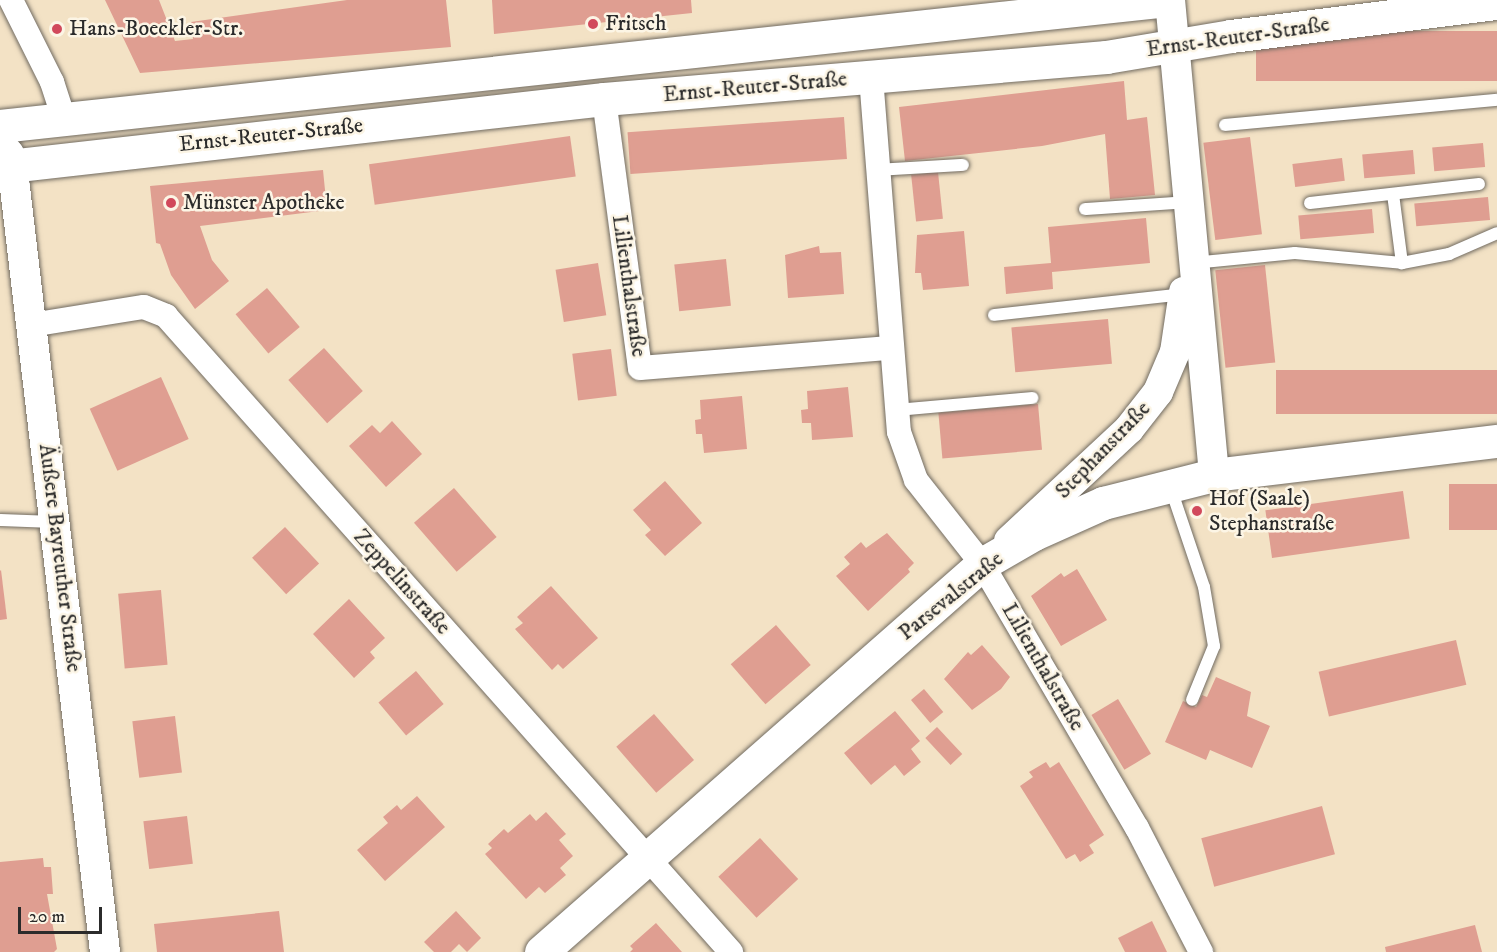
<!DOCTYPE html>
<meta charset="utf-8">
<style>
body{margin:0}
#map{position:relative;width:1497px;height:952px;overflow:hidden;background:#f3e2c5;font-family:"IM FELL DW Pica",serif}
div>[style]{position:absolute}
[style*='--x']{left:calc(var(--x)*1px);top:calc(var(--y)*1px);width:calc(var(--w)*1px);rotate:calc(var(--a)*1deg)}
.building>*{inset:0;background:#df9e91;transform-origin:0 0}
.roads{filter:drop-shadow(0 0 2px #716b61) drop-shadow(0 0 2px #716b61)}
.service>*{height:12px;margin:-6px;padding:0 6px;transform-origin:6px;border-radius:6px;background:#fff}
.minor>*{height:24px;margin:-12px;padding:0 12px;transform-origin:12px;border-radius:12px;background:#fff}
.tertiary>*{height:30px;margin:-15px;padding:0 15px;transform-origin:15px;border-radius:15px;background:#fff}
.secondary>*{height:33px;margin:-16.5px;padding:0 16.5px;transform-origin:16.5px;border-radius:16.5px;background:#fff}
.primary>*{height:33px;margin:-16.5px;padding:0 16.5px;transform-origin:16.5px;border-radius:16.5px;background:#fff}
.dots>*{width:16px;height:16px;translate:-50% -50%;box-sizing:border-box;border:3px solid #fcf5e5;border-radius:50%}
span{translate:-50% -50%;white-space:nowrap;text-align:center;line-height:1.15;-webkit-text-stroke:5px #fcf5e5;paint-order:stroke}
.poi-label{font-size:22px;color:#2b2b2b}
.left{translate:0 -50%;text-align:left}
.street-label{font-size:22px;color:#2b2b2b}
.scale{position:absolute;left:18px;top:907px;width:84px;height:27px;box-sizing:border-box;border:3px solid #2b2b2b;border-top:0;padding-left:8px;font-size:18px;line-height:21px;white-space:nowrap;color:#2b2b2b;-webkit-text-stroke:4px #fcf5e5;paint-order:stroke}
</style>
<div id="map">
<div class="building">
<div style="clip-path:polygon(105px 0,159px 0,175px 41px,193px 39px,191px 22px,347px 0,446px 0,451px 47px,140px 73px)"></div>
<div style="clip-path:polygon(492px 0,691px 0,692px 13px,494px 34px)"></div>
<div style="left:1497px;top:31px;width:50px;height:241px;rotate:90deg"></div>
<div style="clip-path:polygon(1124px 81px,1127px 120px,1147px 117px,1155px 195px,1110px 199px,1105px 134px,1042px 146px,905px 161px,899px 107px)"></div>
<div style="left:844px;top:117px;width:42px;height:217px;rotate:86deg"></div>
<div style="left:570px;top:136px;width:41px;height:203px;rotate:82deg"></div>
<div style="left:1250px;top:137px;width:98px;height:47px;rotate:83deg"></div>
<div style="left:1483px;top:143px;width:24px;height:51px;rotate:85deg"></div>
<div style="left:1413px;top:150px;width:24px;height:51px;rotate:85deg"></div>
<div style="left:1342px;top:158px;width:23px;height:50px;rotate:83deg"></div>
<div style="clip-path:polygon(323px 170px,327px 210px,200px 226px,212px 260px,229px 281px,195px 309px,171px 275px,160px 244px,156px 243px,150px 186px)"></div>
<div style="left:938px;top:172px;width:47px;height:27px;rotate:84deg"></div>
<div style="left:1488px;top:197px;width:23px;height:74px;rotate:85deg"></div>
<div style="left:1372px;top:209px;width:24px;height:74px;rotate:85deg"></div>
<div style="clip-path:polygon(1146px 218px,1150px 263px,1052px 272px,1053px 289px,1006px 294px,1004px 267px,1051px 263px,1048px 227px)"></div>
<div style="clip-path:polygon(964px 231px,969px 286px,923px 290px,921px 273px,915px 273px,917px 235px)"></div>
<div style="clip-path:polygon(819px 246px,820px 253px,841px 252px,844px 294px,788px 298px,785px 255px)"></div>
<div style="left:726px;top:259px;width:47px;height:52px;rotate:84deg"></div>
<div style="left:598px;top:263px;width:53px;height:43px;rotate:81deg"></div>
<div style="left:1265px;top:265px;width:98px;height:50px;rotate:84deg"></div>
<div style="left:267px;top:288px;width:51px;height:41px;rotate:50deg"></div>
<div style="left:1108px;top:319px;width:45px;height:97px;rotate:85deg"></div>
<div style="left:324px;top:348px;width:58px;height:48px;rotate:48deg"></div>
<div style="left:611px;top:349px;width:47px;height:39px;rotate:83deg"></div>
<div style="left:1497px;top:370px;width:44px;height:221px;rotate:90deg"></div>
<div style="left:161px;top:377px;width:68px;height:78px;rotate:66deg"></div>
<div style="clip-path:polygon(848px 387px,853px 437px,812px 440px,811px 423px,802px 423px,801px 410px,808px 409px,807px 391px)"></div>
<div style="clip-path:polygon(742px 396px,747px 449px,704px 453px,702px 434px,696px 434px,695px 420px,701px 419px,700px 400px)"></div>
<div style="left:1038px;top:404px;width:46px;height:100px;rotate:85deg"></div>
<div style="clip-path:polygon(392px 421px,422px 454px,386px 487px,349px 446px,372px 425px,380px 433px)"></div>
<div style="clip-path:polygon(665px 481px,702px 523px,665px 556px,645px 535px,651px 530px,633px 510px)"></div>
<div style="left:1497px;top:484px;width:46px;height:48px;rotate:90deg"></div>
<div style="left:454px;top:488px;width:65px;height:53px;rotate:49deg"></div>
<div style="left:1403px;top:491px;width:48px;height:139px;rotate:82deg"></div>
<div style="left:285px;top:527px;width:50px;height:45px;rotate:47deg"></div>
<div style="clip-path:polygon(887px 533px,914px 563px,908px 569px,910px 572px,868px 611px,836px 576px,850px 564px,844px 557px,861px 542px,866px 548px)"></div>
<div style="clip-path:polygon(1077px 569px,1107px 620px,1061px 646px,1031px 596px,1061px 573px,1064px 577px)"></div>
<div style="clip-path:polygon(1px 570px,7px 619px,0 620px,0 571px)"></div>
<div style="clip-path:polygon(551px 586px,598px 638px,563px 669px,558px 664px,552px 670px,515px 629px,523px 623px,517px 617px)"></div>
<div style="left:161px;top:590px;width:75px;height:43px;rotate:85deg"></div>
<div style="clip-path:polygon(349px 599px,385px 638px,370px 652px,375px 658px,354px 678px,313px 634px)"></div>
<div style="left:776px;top:625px;width:53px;height:60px;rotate:49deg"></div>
<div style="left:1456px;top:640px;width:46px;height:141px;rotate:77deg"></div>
<div style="clip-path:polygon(982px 645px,1010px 677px,1001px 689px,972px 710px,944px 679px,968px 652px,971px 655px)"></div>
<div style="left:416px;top:671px;width:43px;height:49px;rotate:50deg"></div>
<div style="clip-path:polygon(1216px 677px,1251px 692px,1247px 716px,1270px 726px,1252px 768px,1210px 750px,1206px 760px,1165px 742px,1183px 701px,1196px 707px,1202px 695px,1207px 697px)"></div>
<div style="left:924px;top:689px;width:30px;height:17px;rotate:50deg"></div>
<div style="left:1118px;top:699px;width:64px;height:31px;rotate:59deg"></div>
<div style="clip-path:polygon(895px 711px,920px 741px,911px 749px,921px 762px,904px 776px,895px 765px,871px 785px,844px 753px)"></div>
<div style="left:654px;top:714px;width:61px;height:50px;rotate:49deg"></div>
<div style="left:175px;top:716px;width:57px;height:43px;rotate:83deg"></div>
<div style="left:937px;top:727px;width:37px;height:16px;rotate:47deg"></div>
<div style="clip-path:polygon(1046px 762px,1050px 768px,1059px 762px,1104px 835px,1089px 845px,1094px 853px,1080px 862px,1075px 854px,1066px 859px,1020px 786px,1033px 777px,1029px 772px)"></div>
<div style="clip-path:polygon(417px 796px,445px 827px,385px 881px,357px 850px,388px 823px,383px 817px,397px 805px,401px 810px)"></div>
<div style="left:1322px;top:806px;width:50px;height:125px;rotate:75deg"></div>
<div style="clip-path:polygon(546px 812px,566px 834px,559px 840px,573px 856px,560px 868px,566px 875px,545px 893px,539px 887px,526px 899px,485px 854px,492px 848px,488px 844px,504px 829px,508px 833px,530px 814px,536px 821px)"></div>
<div style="left:187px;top:816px;width:48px;height:44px;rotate:83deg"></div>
<div style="left:760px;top:838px;width:56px;height:57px;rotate:47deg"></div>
<div style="clip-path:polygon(43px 858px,44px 867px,51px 867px,53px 894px,47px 894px,57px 949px,54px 952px,0 952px,0 862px)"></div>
<div style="clip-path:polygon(279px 911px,284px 952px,157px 952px,154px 924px)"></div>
<div style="clip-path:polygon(456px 911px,481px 938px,467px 952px,459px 944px,451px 952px,434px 952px,424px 942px)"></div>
<div style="clip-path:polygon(1152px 921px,1167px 952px,1125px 952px,1118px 938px)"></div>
<div style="clip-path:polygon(656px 923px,682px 952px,630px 952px,633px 949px,630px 946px)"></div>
<div style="clip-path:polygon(1475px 925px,1482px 952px,1386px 952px,1385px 947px)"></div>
</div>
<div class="roads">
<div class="service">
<div style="--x:1225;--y:125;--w:273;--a:-5.3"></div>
<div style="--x:878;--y:170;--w:85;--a:-3.4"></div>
<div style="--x:1393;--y:194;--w:70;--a:82.6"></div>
<div style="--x:1310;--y:203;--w:170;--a:-6.4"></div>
<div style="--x:1085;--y:209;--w:102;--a:-3.9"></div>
<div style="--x:1193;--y:263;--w:102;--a:-5.6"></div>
<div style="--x:1295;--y:253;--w:107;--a:5.3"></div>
<div style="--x:1402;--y:263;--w:48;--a:-10.8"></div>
<div style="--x:1449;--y:254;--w:52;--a:-23.6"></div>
<div style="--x:994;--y:315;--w:190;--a:-6.3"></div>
<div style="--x:897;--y:410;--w:136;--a:-5.1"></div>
<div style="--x:1171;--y:489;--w:103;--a:71.4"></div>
<div style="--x:1204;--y:587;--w:60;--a:80.4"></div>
<div style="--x:1214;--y:646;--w:58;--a:112.2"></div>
<div style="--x:0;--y:520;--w:54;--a:2.1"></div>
</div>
<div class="minor">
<div style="--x:11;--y:0;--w:92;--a:63.4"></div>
<div style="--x:52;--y:82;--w:39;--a:72"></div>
<div style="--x:871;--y:77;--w:356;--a:85.5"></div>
<div style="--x:899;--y:432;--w:51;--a:70.5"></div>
<div style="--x:916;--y:480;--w:107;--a:51.8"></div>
<div style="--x:982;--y:564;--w:306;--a:59.6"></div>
<div style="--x:1137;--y:828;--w:140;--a:62.7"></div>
<div style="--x:604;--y:99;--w:271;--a:82.4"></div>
<div style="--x:640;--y:368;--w:251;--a:-4.6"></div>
<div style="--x:31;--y:325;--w:114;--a:-9.1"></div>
<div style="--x:144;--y:307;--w:24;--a:22"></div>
<div style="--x:166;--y:316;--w:851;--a:48.38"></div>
</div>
<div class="tertiary">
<div style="--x:1170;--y:0;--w:477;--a:84.7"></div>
<div style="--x:0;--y:143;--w:14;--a:51"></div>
<div style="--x:9;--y:154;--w:35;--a:80"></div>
<div style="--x:15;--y:188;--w:769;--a:83.28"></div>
<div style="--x:1009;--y:541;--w:164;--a:-43"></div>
<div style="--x:1129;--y:429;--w:47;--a:-51.9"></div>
<div style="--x:1158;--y:392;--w:43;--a:-67"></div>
<div style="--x:1175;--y:352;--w:61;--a:-81.5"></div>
</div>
<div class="secondary">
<div style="--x:541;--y:952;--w:587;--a:-41.34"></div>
<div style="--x:982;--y:564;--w:60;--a:-30"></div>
<div style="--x:1034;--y:534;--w:76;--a:-24.2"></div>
<div style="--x:1103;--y:503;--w:114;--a:-14.2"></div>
<div style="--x:1214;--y:475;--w:285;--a:-6.9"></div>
</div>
<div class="primary">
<div style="--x:0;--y:126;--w:1174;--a:-6.16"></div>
<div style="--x:0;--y:167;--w:608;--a:-6.42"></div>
<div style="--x:604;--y:99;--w:504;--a:-4.78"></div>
<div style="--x:1106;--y:57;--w:127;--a:-9.5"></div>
<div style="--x:1231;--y:36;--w:268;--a:-7.1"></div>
</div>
</div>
<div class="dots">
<div style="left:593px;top:24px;background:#d1495b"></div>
<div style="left:57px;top:29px;background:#d1495b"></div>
<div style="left:171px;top:203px;background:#d1495b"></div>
<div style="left:1197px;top:511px;background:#d1495b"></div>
</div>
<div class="poi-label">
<span class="left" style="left:605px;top:24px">Fritsch</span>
<span class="left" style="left:69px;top:29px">Hans-Boeckler-Str.</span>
<span class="left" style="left:183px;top:203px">Münster Apotheke</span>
<span class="left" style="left:1209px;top:511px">Hof (Saale)<br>Stephanstraße</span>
</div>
<div class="street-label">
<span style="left:1238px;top:37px;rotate:-8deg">Ernst-Reuter-Straße</span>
<span style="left:755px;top:87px;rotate:-5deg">Ernst-Reuter-Straße</span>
<span style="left:271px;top:135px;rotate:-6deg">Ernst-Reuter-Straße</span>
<span style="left:629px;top:286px;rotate:82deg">Lilienthalstraße</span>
<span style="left:1103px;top:450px;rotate:-46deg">Stephanstraße</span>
<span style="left:60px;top:558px;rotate:83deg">Äußere Bayreuther Straße</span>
<span style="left:402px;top:582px;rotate:48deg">Zeppelinstraße</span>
<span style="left:951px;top:596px;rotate:-39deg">Parsevalstraße</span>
<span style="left:1043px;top:667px;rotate:60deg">Lilienthalstraße</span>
</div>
<div class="scale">20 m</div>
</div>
